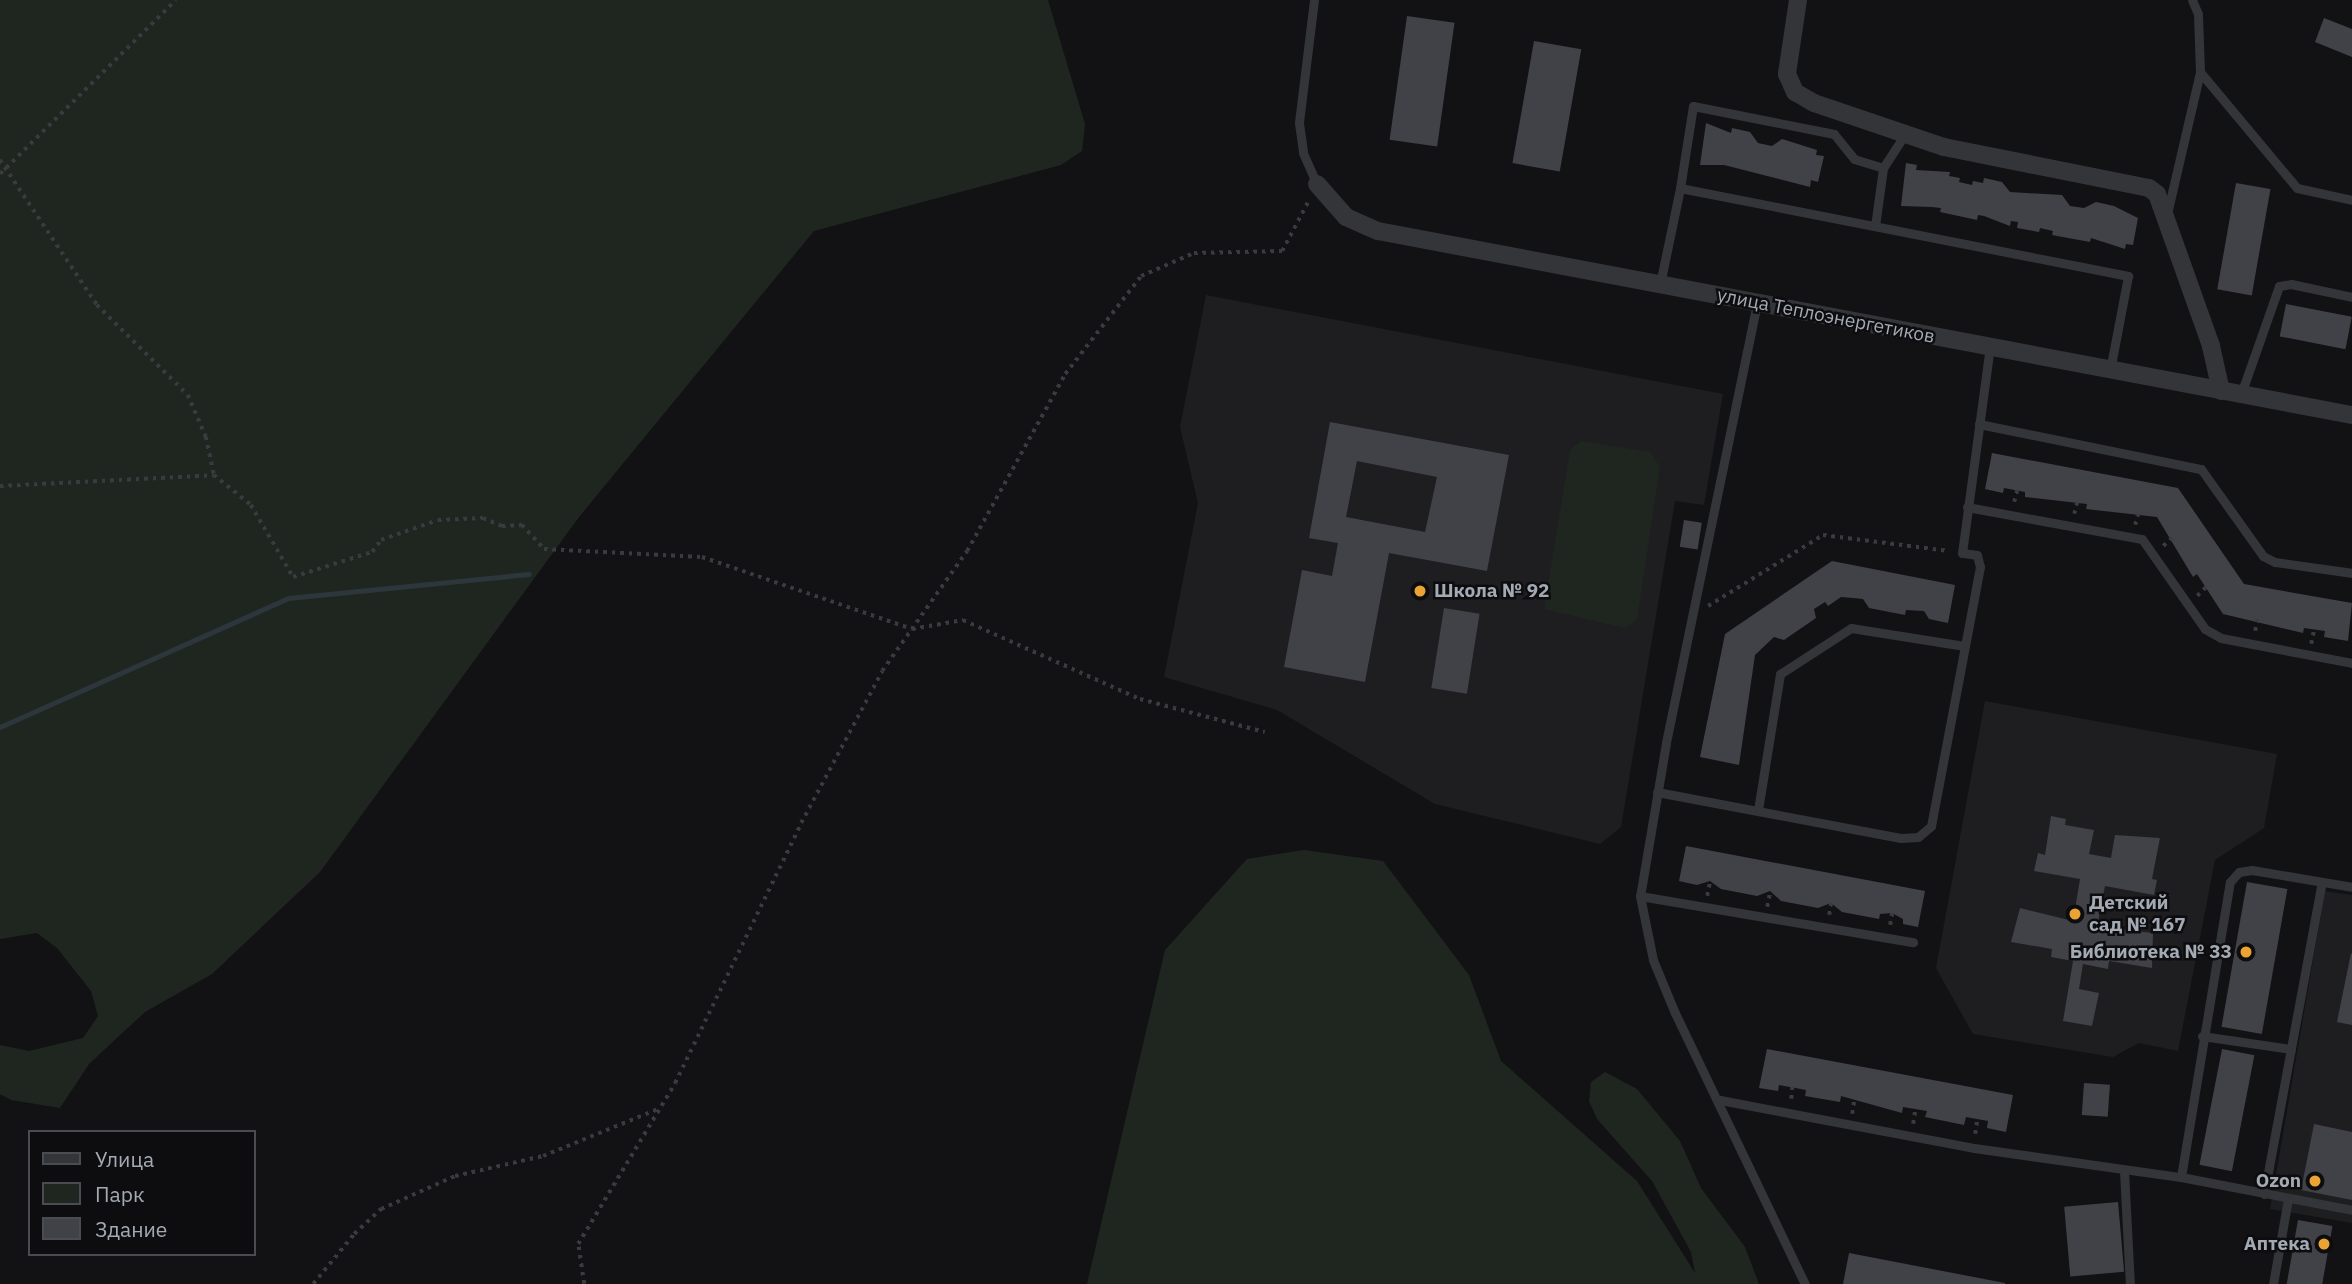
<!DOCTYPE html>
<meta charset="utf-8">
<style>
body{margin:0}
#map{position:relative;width:2352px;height:1284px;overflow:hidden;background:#121214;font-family:"IBM Plex Sans",sans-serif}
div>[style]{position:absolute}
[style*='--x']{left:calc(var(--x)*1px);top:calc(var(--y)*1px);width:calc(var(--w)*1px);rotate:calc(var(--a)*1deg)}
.built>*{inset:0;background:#1e1e21}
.green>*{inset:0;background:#1f261f}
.stream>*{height:5px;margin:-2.5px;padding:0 2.5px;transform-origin:2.5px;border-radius:2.5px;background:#2c363c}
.building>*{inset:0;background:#414247;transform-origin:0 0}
.path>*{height:3.5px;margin-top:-1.75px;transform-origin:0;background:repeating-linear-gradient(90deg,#393b40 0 3.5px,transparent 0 8.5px)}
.service>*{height:9px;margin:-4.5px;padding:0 4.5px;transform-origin:4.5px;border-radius:4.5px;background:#333539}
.minor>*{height:18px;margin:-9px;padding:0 9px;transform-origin:9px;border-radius:9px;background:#333539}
.dots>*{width:19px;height:19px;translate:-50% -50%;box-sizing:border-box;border:4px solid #0d0d0f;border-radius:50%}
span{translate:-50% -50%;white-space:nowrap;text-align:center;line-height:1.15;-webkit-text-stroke:5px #0d0d0f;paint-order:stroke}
.street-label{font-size:19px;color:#a4aab4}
.poi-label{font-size:19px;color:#a4aab4;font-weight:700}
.left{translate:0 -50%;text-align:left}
.right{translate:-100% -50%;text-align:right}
.legend{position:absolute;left:28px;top:1130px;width:228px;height:126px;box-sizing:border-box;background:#0d0d0f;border:2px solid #494c51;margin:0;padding:9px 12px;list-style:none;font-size:21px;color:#a4aab4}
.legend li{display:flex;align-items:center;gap:14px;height:35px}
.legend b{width:35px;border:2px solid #494c51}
</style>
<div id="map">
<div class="built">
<div style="clip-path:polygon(1206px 295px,1723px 394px,1704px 505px,1675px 501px,1621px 827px,1600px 844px,1435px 804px,1277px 710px,1164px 677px,1198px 503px,1180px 427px)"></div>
<div style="clip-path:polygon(1985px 701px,2277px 754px,2264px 828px,2215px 860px,2178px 1051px,2139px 1043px,2113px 1057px,1973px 1034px,1936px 968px)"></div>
<div style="clip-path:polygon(2325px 891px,2352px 895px,2352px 1223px,2270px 1209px)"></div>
</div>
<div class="green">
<div style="clip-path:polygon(0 0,1048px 0,1085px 124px,1082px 151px,1061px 165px,814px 231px,579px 517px,320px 872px,212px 974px,145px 1012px,89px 1064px,60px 1108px,11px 1100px,0 1094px,0 1045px,29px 1051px,83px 1038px,98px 1016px,91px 991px,57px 948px,37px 933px,0 939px)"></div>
<div style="clip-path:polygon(1581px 441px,1650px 452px,1660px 467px,1637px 619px,1625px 628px,1544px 609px,1570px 450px)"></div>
<div style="clip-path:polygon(1304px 850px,1383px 861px,1469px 975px,1501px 1061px,1637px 1181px,1695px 1273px,1691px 1252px,1652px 1181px,1597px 1119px,1589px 1101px,1591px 1082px,1605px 1072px,1637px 1089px,1680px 1141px,1701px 1188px,1745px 1247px,1759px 1284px,1087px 1284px,1165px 950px,1247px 859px)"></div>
</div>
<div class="stream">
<div style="--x:0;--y:727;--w:316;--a:-24.1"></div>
<div style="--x:288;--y:598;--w:242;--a:-5.7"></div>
</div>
<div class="building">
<div style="left:1407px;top:16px;width:48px;height:125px;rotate:8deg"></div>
<div style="clip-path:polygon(2324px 18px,2352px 29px,2352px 57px,2315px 42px)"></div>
<div style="left:1534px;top:41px;width:48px;height:124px;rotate:10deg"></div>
<div style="clip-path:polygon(1706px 123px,1731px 133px,1732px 128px,1750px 132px,1758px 143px,1772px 146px,1782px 139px,1817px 150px,1816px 155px,1824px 156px,1818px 182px,1811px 180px,1810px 187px,1724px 165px,1700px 165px)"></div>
<div style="clip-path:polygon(1906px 163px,1917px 165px,1916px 170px,1950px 172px,1949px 176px,1960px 178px,1959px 182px,1972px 185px,1973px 181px,1983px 183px,1984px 178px,2002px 182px,2010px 192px,2062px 195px,2070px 206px,2084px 208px,2096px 202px,2114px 206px,2138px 218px,2133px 245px,2126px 244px,2125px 249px,2091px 238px,2090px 242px,2052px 235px,2053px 231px,2040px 228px,2039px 232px,2017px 228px,2018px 222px,2011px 221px,2010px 226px,1984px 216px,1978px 215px,1977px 220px,1940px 212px,1941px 208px,1932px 207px,1901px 206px)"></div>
<div style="left:2236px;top:183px;width:35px;height:108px;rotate:10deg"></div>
<div style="left:2286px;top:304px;width:67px;height:33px;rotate:11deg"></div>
<div style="clip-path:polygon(evenodd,1330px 422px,1509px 455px,1487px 571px,1389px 553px,1365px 682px,1284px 667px,1302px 570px,1332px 576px,1338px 543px,1309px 538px,1330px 422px,1357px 461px,1437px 477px,1425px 532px,1346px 517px,1357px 461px)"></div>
<div style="clip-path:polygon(1992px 453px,2178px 488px,2244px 584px,2352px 603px,2348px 641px,2324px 637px,2325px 631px,2304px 628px,2303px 633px,2223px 614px,2197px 574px,2193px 577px,2157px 517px,2086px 509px,2087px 504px,2025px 497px,2025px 492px,2004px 488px,2003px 493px,1985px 489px)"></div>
<div style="left:1684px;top:520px;width:18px;height:27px;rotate:9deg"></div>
<div style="clip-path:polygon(1832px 561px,1955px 585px,1948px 623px,1929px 619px,1924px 611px,1906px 610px,1905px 615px,1869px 608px,1863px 599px,1853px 598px,1841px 597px,1828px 606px,1825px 602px,1814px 609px,1816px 618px,1784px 640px,1774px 637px,1755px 655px,1739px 765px,1700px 757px,1725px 634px)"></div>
<div style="left:1444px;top:608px;width:36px;height:81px;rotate:9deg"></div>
<div style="clip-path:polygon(2051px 816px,2066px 819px,2065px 825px,2094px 830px,2089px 854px,2111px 858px,2115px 835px,2160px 838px,2152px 879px,2157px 880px,2154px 895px,2105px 886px,2097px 927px,2153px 933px,2152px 968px,2109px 961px,2108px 969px,2083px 964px,2079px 989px,2099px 993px,2092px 1026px,2063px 1021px,2073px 961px,2051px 957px,2052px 949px,2011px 942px,2020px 908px,2073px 921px,2080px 879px,2034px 871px,2038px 853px,2045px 855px)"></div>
<div style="clip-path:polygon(1686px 846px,1925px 891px,1918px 927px,1903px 924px,1903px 919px,1892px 913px,1880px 914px,1879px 919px,1842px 912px,1831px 903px,1818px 908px,1781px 901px,1770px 891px,1757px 896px,1721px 889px,1710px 881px,1697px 885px,1679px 881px)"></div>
<div style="left:2247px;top:882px;width:41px;height:147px;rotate:10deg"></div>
<div style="clip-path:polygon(2351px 953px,2352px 954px,2352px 1025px,2337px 1022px)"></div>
<div style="clip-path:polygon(1767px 1049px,2013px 1095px,2006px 1132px,1987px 1128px,1988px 1121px,1966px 1117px,1964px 1125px,1925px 1117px,1927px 1111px,1903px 1107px,1902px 1113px,1841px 1096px,1840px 1102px,1805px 1096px,1806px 1090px,1779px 1085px,1778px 1091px,1759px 1088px)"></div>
<div style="left:2222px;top:1049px;width:33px;height:118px;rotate:11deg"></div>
<div style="left:2084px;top:1083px;width:26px;height:32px;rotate:4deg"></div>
<div style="clip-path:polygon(2314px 1124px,2352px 1132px,2352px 1200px,2301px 1190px)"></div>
<div style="left:2118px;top:1202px;width:70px;height:54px;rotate:85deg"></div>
<div style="left:2298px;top:1220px;width:35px;height:65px;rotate:10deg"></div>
<div style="clip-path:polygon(1849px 1253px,2005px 1283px,2005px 1284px,1843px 1284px)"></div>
</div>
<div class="path">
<div style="--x:0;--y:160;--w:174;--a:56.2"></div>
<div style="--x:97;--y:305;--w:128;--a:44.7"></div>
<div style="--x:188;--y:395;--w:46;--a:66.8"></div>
<div style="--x:206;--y:437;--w:39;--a:78"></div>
<div style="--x:0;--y:174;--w:247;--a:-44.7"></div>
<div style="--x:0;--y:486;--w:214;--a:-2.9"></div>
<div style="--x:214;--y:475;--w:48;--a:39"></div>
<div style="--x:251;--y:505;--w:83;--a:59.7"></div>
<div style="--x:293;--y:577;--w:83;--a:-17.6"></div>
<div style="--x:372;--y:552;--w:15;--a:-53"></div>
<div style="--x:381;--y:540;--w:60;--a:-19.3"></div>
<div style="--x:438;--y:520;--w:45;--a:-2.5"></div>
<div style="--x:483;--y:518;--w:21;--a:23"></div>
<div style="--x:502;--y:526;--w:20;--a:-3"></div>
<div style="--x:522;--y:525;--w:33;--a:47"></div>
<div style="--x:544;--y:549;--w:158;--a:2.9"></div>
<div style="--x:702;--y:557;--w:222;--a:18.9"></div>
<div style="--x:912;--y:629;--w:52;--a:-10"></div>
<div style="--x:963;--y:620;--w:194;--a:24.1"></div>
<div style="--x:1140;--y:699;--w:129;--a:14.8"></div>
<div style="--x:2014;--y:502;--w:12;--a:-76"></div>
<div style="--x:2074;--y:514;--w:12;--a:-76"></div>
<div style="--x:2135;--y:525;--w:11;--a:-75"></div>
<div style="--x:2163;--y:546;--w:12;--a:-42"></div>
<div style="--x:2197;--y:596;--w:13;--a:-45"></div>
<div style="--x:1708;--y:606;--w:135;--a:-31.7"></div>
<div style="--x:1823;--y:535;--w:127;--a:7.2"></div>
<div style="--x:2255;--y:631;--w:12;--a:-81"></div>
<div style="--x:2311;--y:644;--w:15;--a:-79"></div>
<div style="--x:1707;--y:896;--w:15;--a:-79"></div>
<div style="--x:1767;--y:907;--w:16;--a:-79"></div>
<div style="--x:1829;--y:915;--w:12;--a:-81"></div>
<div style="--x:1890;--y:925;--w:12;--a:-81"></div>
<div style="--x:1791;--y:1099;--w:12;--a:-85"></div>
<div style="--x:1852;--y:1114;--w:15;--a:-82"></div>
<div style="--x:1913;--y:1124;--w:15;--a:-82"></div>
<div style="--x:1975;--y:1134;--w:15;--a:-82"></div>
<div style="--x:313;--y:1284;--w:65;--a:-50.6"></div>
<div style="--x:354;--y:1234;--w:37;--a:-43"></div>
<div style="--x:381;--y:1209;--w:81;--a:-24"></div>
<div style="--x:455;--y:1176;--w:90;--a:-12.8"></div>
<div style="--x:543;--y:1156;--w:124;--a:-22.2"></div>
<div style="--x:584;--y:1284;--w:40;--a:-98.5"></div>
<div style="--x:578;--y:1244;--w:188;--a:-58.9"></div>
<div style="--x:675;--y:1083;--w:289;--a:-64.1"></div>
<div style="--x:801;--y:823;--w:172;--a:-61.9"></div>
<div style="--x:882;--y:671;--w:147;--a:-54.7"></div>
<div style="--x:967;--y:551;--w:202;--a:-61"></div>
<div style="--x:1065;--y:374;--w:124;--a:-52.2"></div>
<div style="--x:1141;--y:276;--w:58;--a:-23.5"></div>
<div style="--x:1194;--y:253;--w:88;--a:-1.3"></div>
<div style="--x:1282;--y:251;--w:58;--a:-62.1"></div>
</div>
<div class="service">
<div style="--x:1314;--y:0;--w:124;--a:97"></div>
<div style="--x:1299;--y:123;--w:30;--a:82"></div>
<div style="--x:1303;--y:153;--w:34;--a:66"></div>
<div style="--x:2200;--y:72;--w:151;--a:50.1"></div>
<div style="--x:2297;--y:188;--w:56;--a:12.3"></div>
<div style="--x:1680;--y:188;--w:83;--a:-81"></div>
<div style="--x:1693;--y:106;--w:144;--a:11.2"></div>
<div style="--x:1834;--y:134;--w:32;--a:51"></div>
<div style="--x:1854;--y:159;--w:30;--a:17"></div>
<div style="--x:2167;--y:214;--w:146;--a:-76.9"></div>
<div style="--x:2200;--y:72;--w:58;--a:-92"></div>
<div style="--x:2198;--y:14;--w:15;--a:-113"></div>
<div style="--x:1875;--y:226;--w:59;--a:-82.1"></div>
<div style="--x:1883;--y:168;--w:38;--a:-57"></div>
<div style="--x:1660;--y:284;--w:98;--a:-78.2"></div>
<div style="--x:1680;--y:188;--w:457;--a:11.1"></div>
<div style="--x:2128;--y:276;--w:96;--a:100.8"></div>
<div style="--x:1757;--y:303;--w:449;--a:101.7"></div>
<div style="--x:1666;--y:743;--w:155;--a:99.6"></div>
<div style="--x:1640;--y:896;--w:65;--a:78.5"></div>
<div style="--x:1653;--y:960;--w:57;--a:67.5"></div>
<div style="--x:1675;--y:1013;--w:301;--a:64.4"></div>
<div style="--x:2241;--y:394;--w:114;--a:-70.6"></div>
<div style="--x:2279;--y:286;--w:12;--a:-9"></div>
<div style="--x:2291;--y:284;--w:62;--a:12"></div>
<div style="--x:1979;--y:424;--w:227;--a:11.5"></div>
<div style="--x:2201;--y:469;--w:107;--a:54.5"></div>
<div style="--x:2263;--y:556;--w:13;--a:27"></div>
<div style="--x:2275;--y:562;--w:78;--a:8.1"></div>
<div style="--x:1967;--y:507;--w:178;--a:10.4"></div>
<div style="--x:2142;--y:539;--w:110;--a:55"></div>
<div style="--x:2205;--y:629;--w:18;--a:29"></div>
<div style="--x:2221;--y:638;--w:133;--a:10.8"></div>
<div style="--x:1657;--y:792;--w:248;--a:10.7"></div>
<div style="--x:1901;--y:838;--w:17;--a:-3"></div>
<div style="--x:1918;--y:837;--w:17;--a:-40"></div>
<div style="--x:1931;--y:826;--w:264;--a:-79.3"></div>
<div style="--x:1980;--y:567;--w:12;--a:-104"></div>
<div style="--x:1977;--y:555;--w:15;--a:-172"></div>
<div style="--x:1962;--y:553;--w:208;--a:-82.3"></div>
<div style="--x:1758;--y:810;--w:138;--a:-80.8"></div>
<div style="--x:1780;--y:674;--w:85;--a:-32.9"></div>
<div style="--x:1851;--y:628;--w:115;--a:9"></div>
<div style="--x:1640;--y:896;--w:277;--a:9.6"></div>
<div style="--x:2202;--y:1036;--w:90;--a:8.3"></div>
<div style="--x:1720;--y:1100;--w:258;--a:10.7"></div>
<div style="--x:1974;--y:1148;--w:209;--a:8"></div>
<div style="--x:2181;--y:1177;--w:174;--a:10.9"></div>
<div style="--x:2124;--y:1171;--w:113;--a:87"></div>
<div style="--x:2181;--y:1177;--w:299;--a:-80.6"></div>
<div style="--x:2230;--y:882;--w:13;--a:-48"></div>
<div style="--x:2239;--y:872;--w:13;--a:-9"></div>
<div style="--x:2252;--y:870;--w:101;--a:9.6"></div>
<div style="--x:2264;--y:1194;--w:317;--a:-79.5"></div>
<div style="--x:2273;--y:1284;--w:86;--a:-80"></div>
</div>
<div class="minor">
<div style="--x:1798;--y:0;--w:75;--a:98.5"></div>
<div style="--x:1787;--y:74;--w:20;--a:66"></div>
<div style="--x:1795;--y:92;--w:22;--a:30"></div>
<div style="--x:1814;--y:103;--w:137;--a:18.7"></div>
<div style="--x:1944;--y:147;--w:209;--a:11.3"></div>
<div style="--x:2149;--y:188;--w:10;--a:37"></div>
<div style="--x:2157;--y:194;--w:161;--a:70.4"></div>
<div style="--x:2211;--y:346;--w:46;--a:77.5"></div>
<div style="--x:1317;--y:184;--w:44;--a:48.7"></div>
<div style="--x:1346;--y:217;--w:35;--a:24"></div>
<div style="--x:1378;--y:231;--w:991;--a:10.7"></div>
</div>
<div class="dots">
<div style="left:1420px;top:591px;background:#eba434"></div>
<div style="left:2075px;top:914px;background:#eba434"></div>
<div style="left:2246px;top:952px;background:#eba434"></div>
<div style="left:2315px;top:1181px;background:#eba434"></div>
<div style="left:2324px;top:1244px;background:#eba434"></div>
</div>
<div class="street-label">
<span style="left:1826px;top:316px;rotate:11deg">улица Теплоэнергетиков</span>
</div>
<div class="poi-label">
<span class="left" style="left:1434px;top:591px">Школа № 92</span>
<span class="left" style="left:2089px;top:914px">Детский<br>сад № 167</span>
<span class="right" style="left:2232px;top:952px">Библиотека № 33</span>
<span class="right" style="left:2301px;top:1181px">Ozon</span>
<span class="right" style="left:2310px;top:1244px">Аптека</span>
</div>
<ul class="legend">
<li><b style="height:9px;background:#333539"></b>Улица</li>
<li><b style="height:19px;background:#1f261f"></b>Парк</li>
<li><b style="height:19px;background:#414247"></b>Здание</li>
</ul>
</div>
